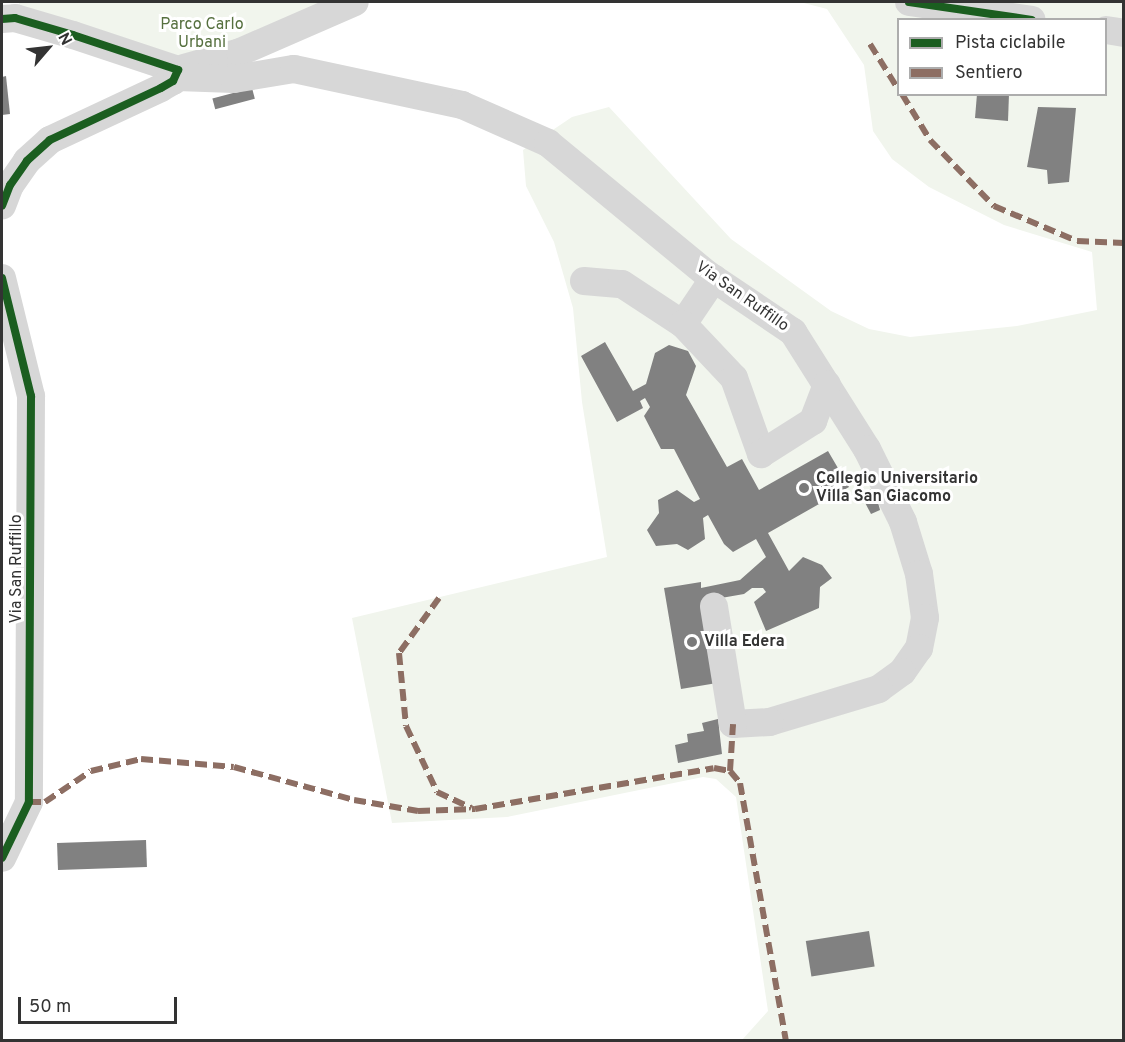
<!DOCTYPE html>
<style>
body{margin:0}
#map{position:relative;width:1125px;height:1042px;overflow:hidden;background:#fff;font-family:Overpass,sans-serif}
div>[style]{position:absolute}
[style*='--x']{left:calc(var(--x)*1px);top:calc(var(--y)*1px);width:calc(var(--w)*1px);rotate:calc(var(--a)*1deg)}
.green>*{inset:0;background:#f1f5ed}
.building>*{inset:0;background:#818181;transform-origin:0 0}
.minor>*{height:28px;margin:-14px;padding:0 14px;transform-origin:14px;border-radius:14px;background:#d7d7d7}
.quiet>*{height:6px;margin-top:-3px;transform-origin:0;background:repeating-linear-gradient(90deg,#8d6e63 0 12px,transparent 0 18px)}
.cycleway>*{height:8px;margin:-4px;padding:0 4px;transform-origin:4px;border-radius:4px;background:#1b5e20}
.dots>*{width:16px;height:16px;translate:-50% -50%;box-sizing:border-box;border:3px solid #fff;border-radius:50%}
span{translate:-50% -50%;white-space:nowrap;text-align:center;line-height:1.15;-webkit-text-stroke:6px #fff;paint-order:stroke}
.park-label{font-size:16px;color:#56703f}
.street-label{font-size:16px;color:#333}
.poi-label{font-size:16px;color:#333;font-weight:700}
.left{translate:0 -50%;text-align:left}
.frame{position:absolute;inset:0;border:3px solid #333;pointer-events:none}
.legend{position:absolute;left:897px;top:18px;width:210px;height:78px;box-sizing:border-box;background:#fff;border:2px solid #adadad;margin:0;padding:8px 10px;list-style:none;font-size:18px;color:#333}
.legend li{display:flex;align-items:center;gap:12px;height:30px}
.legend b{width:30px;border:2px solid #adadad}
.north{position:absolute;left:18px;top:18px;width:60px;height:60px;-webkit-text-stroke:4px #fff;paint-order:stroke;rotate:62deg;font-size:16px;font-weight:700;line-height:24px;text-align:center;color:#333}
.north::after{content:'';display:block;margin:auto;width:21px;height:27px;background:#333;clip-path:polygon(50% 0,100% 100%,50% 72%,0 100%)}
.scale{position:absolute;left:18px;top:997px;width:159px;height:27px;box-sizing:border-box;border:3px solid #333;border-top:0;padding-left:8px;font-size:18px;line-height:21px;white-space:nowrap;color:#333;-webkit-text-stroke:4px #fff;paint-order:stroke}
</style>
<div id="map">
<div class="green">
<div style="clip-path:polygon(19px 2px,355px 2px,206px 70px,20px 10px)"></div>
<div style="clip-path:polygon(evenodd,800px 2px,1123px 2px,1123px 1040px,742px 1040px,768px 1011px,736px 797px,716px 779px,703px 777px,507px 817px,392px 823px,352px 618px,607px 557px,582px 402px,573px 308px,554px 242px,526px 186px,523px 150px,572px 117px,609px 107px,731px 239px,831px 311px,869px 329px,910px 337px,1017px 326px,1097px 310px,1092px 252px,1004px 225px,929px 187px,892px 159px,873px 131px,864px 65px,827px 9px,800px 2px,898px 20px,1106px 20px,1106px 94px,898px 94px,898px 20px)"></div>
</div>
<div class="building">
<div style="clip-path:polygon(6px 76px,10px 114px,2px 115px,2px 77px)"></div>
<div style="left:252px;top:88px;width:11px;height:41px;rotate:75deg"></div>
<div style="clip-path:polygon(977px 94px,1009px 94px,1008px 121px,975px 118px)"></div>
<div style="clip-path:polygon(1038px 107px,1076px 108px,1069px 182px,1048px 184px,1047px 170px,1027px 167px)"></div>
<div style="clip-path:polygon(605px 342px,633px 391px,646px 384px,655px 353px,669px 345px,688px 351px,696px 366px,686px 395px,727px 467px,742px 459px,759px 490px,828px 451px,849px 487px,768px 533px,789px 571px,803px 557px,822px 565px,832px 578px,820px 587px,819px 608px,766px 631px,754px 602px,766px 592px,763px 588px,752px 588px,744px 594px,704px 601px,717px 683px,681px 689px,664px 588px,701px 582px,701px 588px,740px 580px,766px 557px,756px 539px,733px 552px,724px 544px,708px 515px,703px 518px,705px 539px,688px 550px,677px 544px,656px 546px,647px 530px,659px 513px,658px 500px,677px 490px,694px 502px,700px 499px,674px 449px,661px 449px,644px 416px,650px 407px,645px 398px,640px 401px,643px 408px,617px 422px,581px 356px)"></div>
<div style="clip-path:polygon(874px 487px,880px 510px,871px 514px,861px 495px)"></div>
<div style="clip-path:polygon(718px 719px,722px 754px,678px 763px,675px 745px,688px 742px,687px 734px,704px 731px,702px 723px)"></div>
<div style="left:146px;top:840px;width:27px;height:89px;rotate:88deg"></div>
<div style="left:869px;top:931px;width:36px;height:64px;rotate:81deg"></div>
</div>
<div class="minor">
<div style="--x:909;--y:2;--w:124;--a:8.3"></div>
<div style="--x:2;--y:19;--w:13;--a:-4"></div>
<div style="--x:15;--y:18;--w:60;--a:16.3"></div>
<div style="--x:73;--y:35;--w:111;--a:18.4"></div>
<div style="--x:178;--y:70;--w:12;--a:114"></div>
<div style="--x:173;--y:81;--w:14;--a:150"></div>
<div style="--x:161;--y:88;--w:123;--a:154.9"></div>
<div style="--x:50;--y:140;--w:31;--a:138"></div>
<div style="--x:27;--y:161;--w:29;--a:125"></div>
<div style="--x:10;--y:185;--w:22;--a:111"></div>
<div style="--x:1106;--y:30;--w:18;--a:9"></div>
<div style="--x:184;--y:68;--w:58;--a:-15.9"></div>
<div style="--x:240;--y:52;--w:125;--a:-23.5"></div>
<div style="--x:177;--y:77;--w:57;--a:2"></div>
<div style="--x:234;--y:79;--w:61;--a:-9.5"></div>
<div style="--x:294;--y:69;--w:172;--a:12.1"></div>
<div style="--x:462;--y:105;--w:94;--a:23.8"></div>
<div style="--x:548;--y:143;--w:206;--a:39.5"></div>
<div style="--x:707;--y:274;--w:104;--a:34"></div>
<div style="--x:793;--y:332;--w:138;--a:57.7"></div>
<div style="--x:867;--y:449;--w:81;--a:63.7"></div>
<div style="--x:903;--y:522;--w:54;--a:72.9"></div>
<div style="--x:919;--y:574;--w:44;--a:82.2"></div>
<div style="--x:925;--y:618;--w:31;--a:101"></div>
<div style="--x:919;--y:648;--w:29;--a:125"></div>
<div style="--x:902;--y:672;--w:29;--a:144"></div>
<div style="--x:879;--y:689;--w:114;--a:163.2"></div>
<div style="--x:770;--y:722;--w:37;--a:177"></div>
<div style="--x:733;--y:724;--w:119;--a:-99.2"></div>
<div style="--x:2;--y:278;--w:122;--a:76.2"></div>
<div style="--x:31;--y:396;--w:406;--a:90.3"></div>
<div style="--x:29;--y:802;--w:62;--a:115.7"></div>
<div style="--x:584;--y:281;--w:38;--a:5"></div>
<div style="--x:622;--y:284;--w:73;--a:33.3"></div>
<div style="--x:683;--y:324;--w:55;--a:-56"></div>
<div style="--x:683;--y:324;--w:74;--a:46.6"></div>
<div style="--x:734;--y:378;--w:81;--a:70.4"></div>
<div style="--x:761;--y:454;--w:62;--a:-32.4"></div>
<div style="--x:813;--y:421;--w:39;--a:-69"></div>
</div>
<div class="quiet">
<div style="--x:870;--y:44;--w:53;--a:58.1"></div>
<div style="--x:902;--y:94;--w:54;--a:58.7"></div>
<div style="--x:930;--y:140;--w:92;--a:45.9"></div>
<div style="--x:994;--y:206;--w:90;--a:22.9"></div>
<div style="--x:1077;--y:241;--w:47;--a:2.4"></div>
<div style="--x:439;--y:598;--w:68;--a:126"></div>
<div style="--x:399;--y:653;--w:73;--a:84.5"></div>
<div style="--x:406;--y:726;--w:73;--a:64.8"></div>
<div style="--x:437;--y:792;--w:38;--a:25"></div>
<div style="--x:730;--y:771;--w:47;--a:-86.3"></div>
<div style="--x:29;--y:802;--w:16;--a:0"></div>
<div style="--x:45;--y:802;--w:55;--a:-34"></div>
<div style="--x:91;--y:771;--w:51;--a:-13.5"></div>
<div style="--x:141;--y:759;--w:93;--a:4.9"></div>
<div style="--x:234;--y:767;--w:124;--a:15.4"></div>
<div style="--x:354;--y:800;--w:65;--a:9.8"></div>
<div style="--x:418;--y:811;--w:57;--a:-2"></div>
<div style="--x:475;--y:809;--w:242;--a:-9.7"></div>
<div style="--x:714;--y:768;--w:16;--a:11"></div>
<div style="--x:730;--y:771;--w:16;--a:50"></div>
<div style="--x:740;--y:783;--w:261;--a:79.9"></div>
</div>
<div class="cycleway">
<div style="--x:909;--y:2;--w:124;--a:8.3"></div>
<div style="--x:2;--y:19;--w:13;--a:-4"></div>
<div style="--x:15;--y:18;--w:60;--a:16.3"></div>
<div style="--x:73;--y:35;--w:111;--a:18.4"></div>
<div style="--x:178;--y:70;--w:12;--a:114"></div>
<div style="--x:173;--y:81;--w:14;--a:150"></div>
<div style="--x:161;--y:88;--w:123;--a:154.9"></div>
<div style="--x:50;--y:140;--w:31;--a:138"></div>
<div style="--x:27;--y:161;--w:29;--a:125"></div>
<div style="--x:10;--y:185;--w:22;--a:111"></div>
<div style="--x:2;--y:278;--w:122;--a:76.2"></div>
<div style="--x:31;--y:396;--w:406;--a:90.3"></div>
<div style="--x:29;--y:802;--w:62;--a:115.7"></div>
</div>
<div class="dots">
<div style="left:804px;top:488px;background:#7a7a7a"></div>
<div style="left:692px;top:642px;background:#7a7a7a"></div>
</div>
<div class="park-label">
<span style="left:202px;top:34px">Parco Carlo<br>Urbani</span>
</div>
<div class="street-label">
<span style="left:742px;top:297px;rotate:35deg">Via San Ruffillo</span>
<span style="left:17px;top:569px;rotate:-90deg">Via San Ruffillo</span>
</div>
<div class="poi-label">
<span class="left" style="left:816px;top:488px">Collegio Universitario<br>Villa San Giacomo</span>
<span class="left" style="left:704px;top:642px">Villa Edera</span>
</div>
<div class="frame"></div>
<ul class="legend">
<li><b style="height:8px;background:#1b5e20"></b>Pista ciclabile</li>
<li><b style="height:8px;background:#8d6e63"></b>Sentiero</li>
</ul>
<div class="north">N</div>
<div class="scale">50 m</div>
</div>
